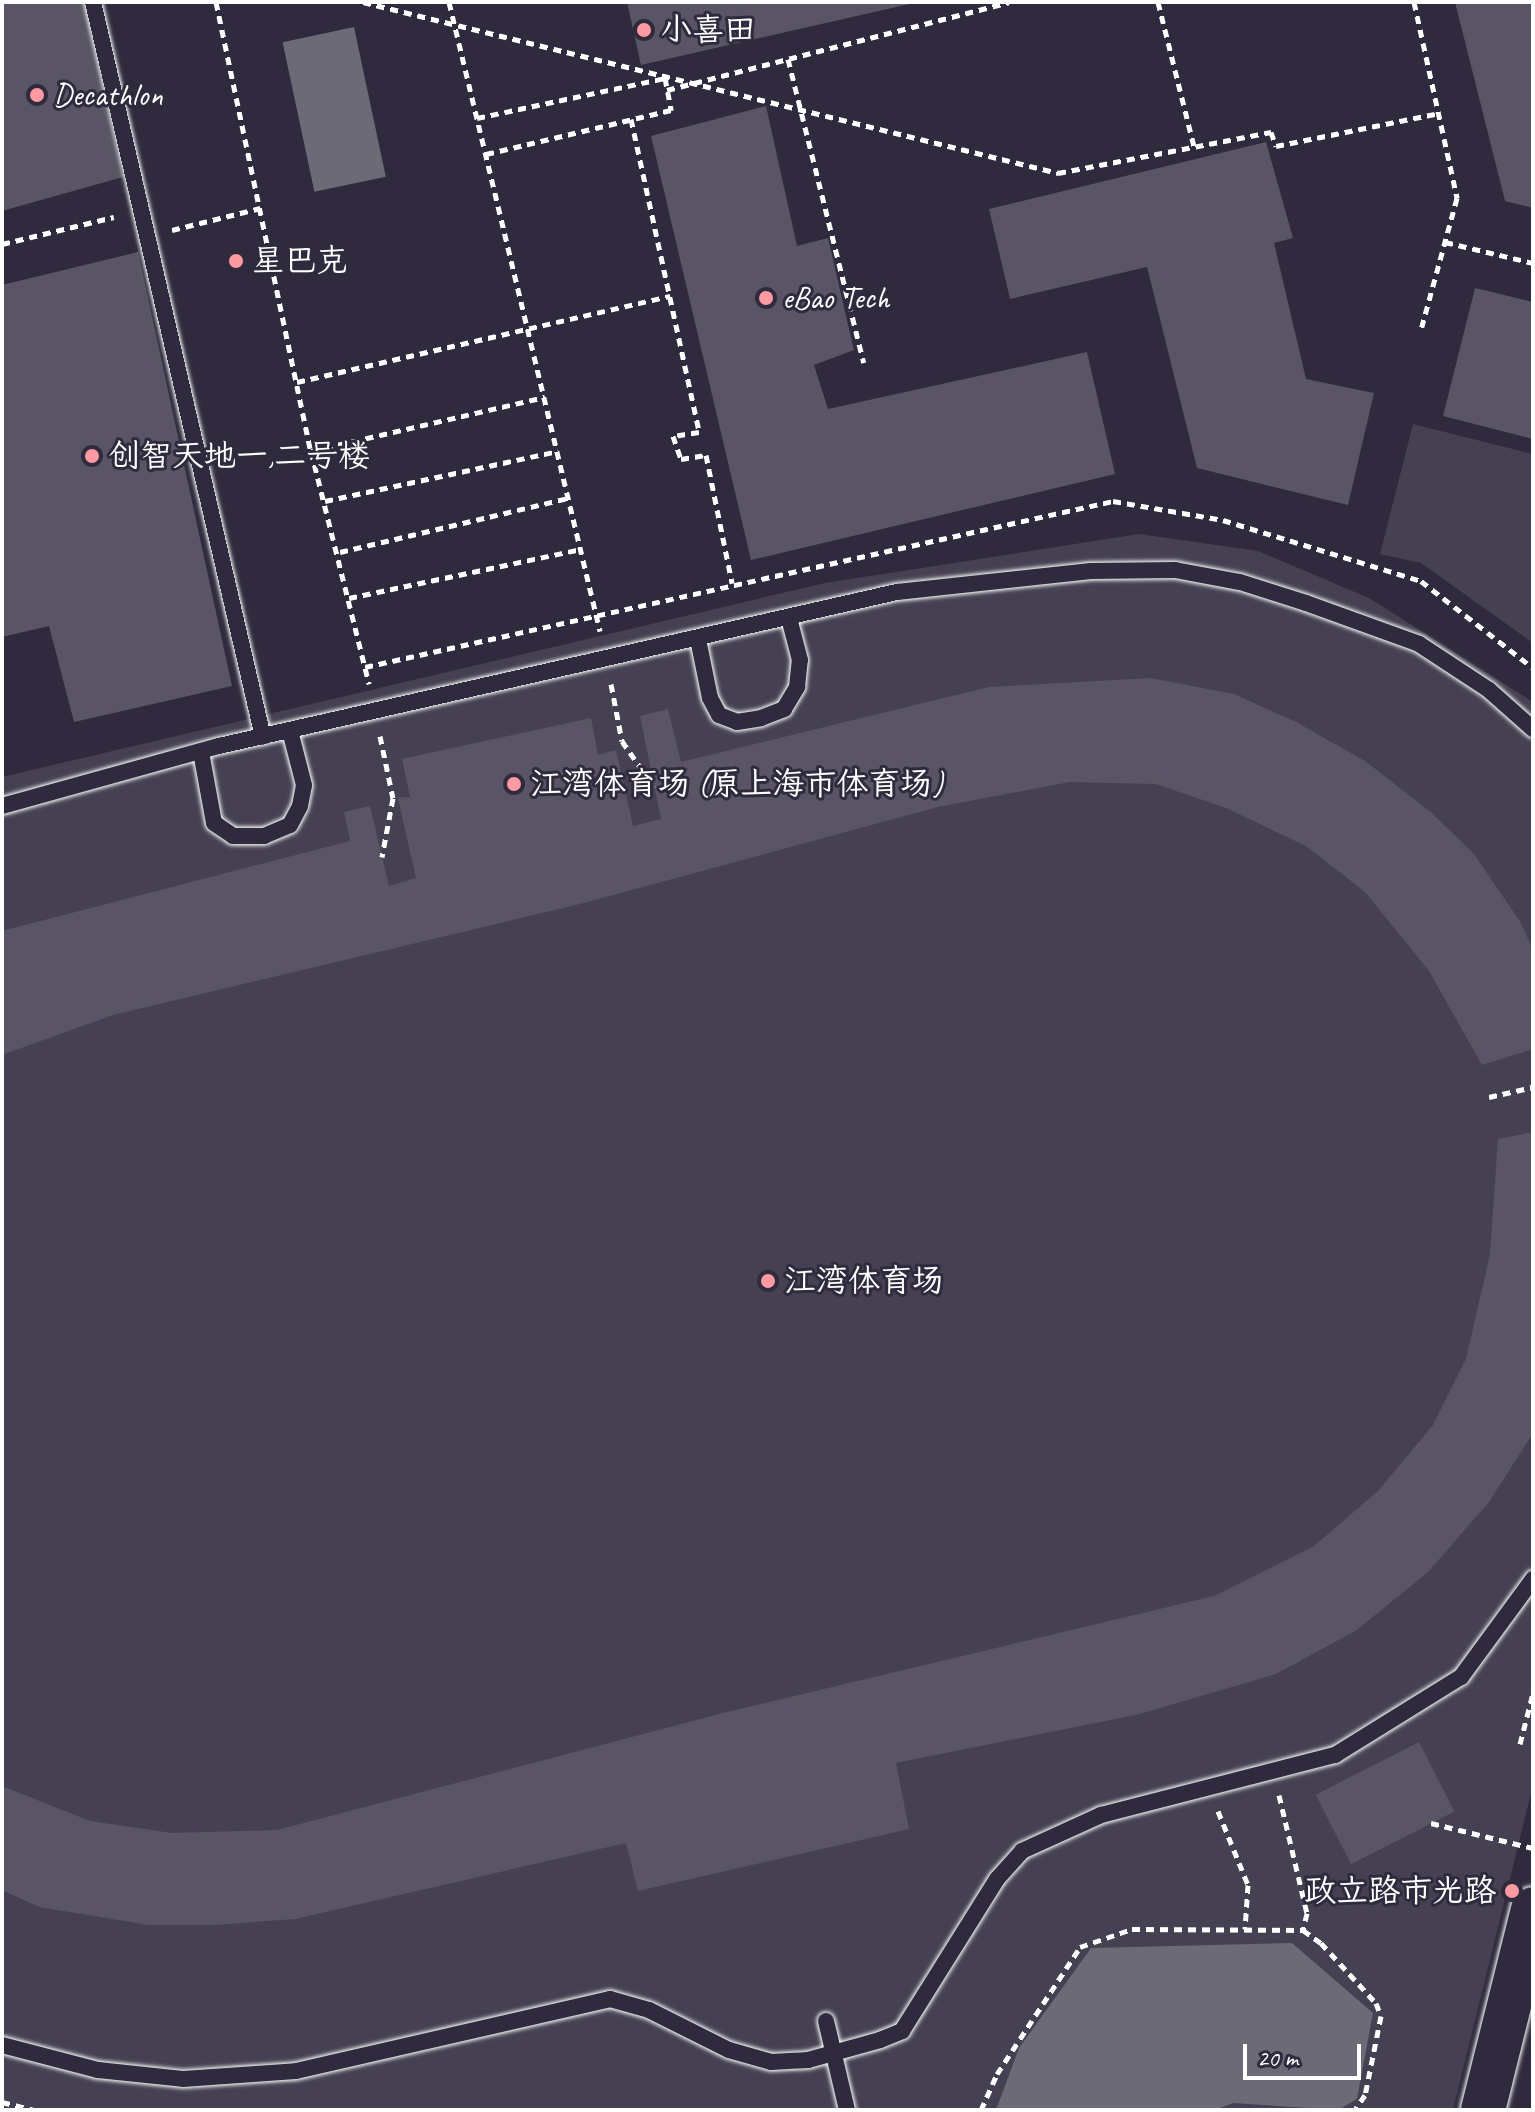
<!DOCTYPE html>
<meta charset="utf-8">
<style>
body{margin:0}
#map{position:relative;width:1535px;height:2112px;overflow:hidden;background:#2f2a3d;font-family:Caveat,"LXGW WenKai TC",sans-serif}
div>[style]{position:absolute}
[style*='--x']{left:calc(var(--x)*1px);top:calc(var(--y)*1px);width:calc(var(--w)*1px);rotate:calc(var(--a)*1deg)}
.green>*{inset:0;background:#464152}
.water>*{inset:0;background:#6d6a77;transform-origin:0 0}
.building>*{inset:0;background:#595564;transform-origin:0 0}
.path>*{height:5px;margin-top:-2.5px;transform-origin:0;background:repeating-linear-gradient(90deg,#fff 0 8px,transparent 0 14px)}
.roads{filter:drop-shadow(0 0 2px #fff) drop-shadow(0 0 2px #fff)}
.service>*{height:16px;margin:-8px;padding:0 8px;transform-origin:8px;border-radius:8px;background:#2f2a3d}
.secondary>*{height:44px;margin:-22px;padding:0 22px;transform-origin:22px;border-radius:22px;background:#2f2a3d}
.dots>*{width:22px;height:22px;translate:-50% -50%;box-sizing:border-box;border:4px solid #2f2a3d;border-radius:50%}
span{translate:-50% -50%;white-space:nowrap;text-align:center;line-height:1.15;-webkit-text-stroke:6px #2f2a3d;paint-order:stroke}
.poi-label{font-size:32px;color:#fff}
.left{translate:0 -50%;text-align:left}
.right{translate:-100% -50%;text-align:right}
.frame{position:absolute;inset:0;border:4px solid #fff;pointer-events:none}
.scale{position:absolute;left:1243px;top:2044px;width:118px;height:36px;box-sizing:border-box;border:4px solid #fff;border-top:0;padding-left:10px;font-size:24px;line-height:28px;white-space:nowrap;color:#fff;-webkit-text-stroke:6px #2f2a3d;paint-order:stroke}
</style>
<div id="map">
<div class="green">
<div style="clip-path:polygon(1413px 424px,1533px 454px,1533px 643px,1421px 563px,1380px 554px)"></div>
<div style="clip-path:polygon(1139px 534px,1258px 551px,1369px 598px,1533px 702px,1533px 1785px,1453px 2110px,2px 2110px,2px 777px,825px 583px)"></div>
</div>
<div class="water">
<div style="left:354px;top:27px;width:153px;height:73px;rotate:78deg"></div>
<div style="clip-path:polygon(1292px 1943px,1373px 2013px,1357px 2099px,1338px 2110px,1233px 2103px,1215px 2110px,996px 2110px,1019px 2048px,1091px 1948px)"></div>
</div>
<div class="building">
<div style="clip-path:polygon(2px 2px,84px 2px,123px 177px,2px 211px)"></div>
<div style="clip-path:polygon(627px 2px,914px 2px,914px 3px,641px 65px)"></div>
<div style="clip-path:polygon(1455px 2px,1533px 2px,1533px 208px,1505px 201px)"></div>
<div style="clip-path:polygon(766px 106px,797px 246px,828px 238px,854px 350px,814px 365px,828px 409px,1087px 352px,1115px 474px,751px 560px,651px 136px)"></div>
<div style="clip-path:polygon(1266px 142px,1293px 238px,1274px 243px,1306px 379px,1374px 393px,1348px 505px,1197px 468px,1147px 267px,1010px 299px,989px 209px)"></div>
<div style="clip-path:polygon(138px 252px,232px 686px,74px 722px,49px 626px,2px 637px,2px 285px)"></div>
<div style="clip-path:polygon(1475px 288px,1533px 302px,1533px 439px,1443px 416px)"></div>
<div style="clip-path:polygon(1150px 678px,1234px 694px,1296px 722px,1365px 761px,1432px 813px,1474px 854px,1521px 923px,1533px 950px,1533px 1049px,1482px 1065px,1429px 971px,1365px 892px,1306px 846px,1226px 808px,1156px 784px,1070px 782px,938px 807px,580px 904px,113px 1015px,2px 1055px,2px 931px,350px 841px,344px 812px,370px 806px,389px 886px,416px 878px,398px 798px,410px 797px,402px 759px,591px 718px,598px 755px,616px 750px,633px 826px,661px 819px,640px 716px,668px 709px,681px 762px,989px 687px)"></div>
<div style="clip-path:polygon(1533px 1132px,1533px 1433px,1489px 1502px,1429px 1571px,1357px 1630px,1276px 1674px,1136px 1715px,896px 1763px,909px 1829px,638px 1891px,626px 1843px,295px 1919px,214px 1925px,148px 1925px,39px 1907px,2px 1890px,2px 1786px,90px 1821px,172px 1833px,277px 1830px,723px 1713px,1214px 1596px,1314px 1546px,1377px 1492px,1433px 1425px,1466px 1359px,1490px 1254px,1498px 1139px)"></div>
<div style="left:1419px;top:1742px;width:78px;height:116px;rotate:63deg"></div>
</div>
<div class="path">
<div style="--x:216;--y:2;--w:459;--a:78.1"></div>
<div style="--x:311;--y:451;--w:240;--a:76"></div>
<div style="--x:363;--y:2;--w:716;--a:13.82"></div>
<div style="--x:1058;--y:173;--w:217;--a:-10.9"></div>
<div style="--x:1271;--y:132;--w:15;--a:70"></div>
<div style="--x:1276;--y:146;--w:167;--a:-11.4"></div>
<div style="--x:449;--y:2;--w:647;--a:76.5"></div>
<div style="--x:1158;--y:2;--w:153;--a:76"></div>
<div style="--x:1414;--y:2;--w:201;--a:77.6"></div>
<div style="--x:1457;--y:198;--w:137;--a:105.3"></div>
<div style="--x:788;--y:59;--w:313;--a:76"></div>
<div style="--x:667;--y:90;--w:353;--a:-14.4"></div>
<div style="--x:477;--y:118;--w:192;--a:-12"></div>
<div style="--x:665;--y:78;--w:33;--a:79"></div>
<div style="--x:671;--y:110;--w:189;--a:166.6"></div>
<div style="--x:631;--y:119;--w:320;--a:77.7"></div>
<div style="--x:699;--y:432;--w:26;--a:171"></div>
<div style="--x:673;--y:436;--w:24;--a:71"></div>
<div style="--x:681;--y:459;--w:25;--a:-9"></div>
<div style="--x:706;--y:455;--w:131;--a:78.5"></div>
<div style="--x:172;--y:230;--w:91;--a:-14"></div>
<div style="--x:1445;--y:242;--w:90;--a:13.4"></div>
<div style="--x:2;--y:244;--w:115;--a:-13.6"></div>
<div style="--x:297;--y:382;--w:383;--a:-13"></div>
<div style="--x:311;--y:451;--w:240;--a:-13"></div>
<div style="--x:325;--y:501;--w:238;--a:-12.1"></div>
<div style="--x:340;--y:552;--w:235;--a:-13.3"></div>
<div style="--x:349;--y:598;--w:237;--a:-11.9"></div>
<div style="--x:365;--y:667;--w:766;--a:-12.51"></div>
<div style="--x:1113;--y:501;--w:112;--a:9.8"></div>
<div style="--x:1223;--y:520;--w:207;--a:17.1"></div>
<div style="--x:1421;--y:581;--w:142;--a:37.8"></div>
<div style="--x:611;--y:684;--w:58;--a:79.1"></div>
<div style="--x:622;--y:741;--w:56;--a:55.2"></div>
<div style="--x:380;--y:736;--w:63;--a:78.2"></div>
<div style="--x:393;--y:798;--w:60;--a:100.6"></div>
<div style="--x:1489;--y:1097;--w:45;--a:-12.8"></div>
<div style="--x:1520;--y:1744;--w:53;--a:-75.7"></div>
<div style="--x:1279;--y:1795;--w:121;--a:76.7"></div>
<div style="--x:1307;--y:1913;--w:17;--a:103"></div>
<div style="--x:1218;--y:1811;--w:80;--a:67.9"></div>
<div style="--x:1248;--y:1885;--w:44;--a:93.9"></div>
<div style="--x:1431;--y:1823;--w:105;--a:13.8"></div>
<div style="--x:2;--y:2102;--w:32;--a:14"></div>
<div style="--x:981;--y:2110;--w:39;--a:-66"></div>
<div style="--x:997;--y:2074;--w:152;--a:-56.8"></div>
<div style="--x:1080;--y:1947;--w:55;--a:-19.1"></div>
<div style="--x:1132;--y:1929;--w:171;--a:0.3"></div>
<div style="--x:1303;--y:1930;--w:22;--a:36"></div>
<div style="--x:1321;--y:1943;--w:81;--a:47.5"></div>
<div style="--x:1376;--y:2003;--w:14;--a:69"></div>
<div style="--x:1381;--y:2016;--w:81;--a:101.4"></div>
<div style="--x:1365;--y:2095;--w:18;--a:124"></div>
</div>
<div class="roads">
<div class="service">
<div style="--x:93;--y:2;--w:754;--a:76.98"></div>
<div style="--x:698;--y:639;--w:60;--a:78.5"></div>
<div style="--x:710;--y:698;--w:19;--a:62"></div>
<div style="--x:719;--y:715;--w:19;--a:21"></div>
<div style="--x:737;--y:722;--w:24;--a:-9"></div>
<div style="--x:761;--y:718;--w:25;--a:-21"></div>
<div style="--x:784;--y:709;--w:26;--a:-59"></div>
<div style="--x:797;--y:687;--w:27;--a:-84"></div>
<div style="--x:800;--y:660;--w:43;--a:-104.7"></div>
<div style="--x:201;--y:752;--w:72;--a:79.6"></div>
<div style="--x:214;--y:823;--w:23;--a:34"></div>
<div style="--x:233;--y:836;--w:31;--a:0"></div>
<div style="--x:264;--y:836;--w:28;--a:-23"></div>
<div style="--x:290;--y:825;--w:21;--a:-62"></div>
<div style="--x:300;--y:806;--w:21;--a:-79"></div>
<div style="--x:304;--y:785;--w:56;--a:-104.5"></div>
<div style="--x:2;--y:806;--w:225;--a:-15.5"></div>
<div style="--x:219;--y:746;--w:695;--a:-12.8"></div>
<div style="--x:897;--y:592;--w:195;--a:-6.2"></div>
<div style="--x:1091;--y:571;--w:84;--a:-0.7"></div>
<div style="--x:1175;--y:570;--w:66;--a:10.5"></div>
<div style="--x:1240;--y:582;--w:69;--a:17.7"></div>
<div style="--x:1306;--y:603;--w:120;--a:19.9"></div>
<div style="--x:1419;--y:644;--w:84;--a:33.3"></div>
<div style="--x:1489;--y:690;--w:59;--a:41.6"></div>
<div style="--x:826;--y:2021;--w:91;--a:76.7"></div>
<div style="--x:2;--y:2045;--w:99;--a:14.6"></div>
<div style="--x:98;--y:2070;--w:85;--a:6"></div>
<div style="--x:183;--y:2079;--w:113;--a:-4"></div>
<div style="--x:296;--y:2071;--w:322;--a:-12.9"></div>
<div style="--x:610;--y:1999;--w:41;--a:15.8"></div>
<div style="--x:649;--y:2010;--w:89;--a:26.6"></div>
<div style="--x:729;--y:2050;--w:44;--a:15.9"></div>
<div style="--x:771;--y:2062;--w:37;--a:-3"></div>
<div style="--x:808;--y:2060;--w:75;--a:-15.5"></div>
<div style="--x:880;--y:2040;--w:24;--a:-22"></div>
<div style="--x:902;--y:2031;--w:179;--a:-58"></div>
<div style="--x:997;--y:1879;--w:38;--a:-48"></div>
<div style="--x:1022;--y:1851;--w:87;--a:-24.5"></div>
<div style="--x:1101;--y:1815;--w:242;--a:-14.4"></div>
<div style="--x:1335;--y:1755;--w:148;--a:-31.8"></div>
<div style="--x:1461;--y:1677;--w:122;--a:-53.7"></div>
</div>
<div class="secondary">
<div style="--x:1483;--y:2110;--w:207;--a:-76"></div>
</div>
</div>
<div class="dots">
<div style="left:644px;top:30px;background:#ff9aa2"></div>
<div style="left:37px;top:95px;background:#ff9aa2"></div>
<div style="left:236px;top:261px;background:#ff9aa2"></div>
<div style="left:766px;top:298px;background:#ff9aa2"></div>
<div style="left:92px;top:456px;background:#ff9aa2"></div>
<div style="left:514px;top:784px;background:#ff9aa2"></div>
<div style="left:768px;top:1281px;background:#ff9aa2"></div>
<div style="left:1512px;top:1891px;background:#ff9aa2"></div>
</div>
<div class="poi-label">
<span class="left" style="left:660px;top:30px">小喜田</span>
<span class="left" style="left:53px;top:95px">Decathlon</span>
<span class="left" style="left:252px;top:261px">星巴克</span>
<span class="left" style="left:782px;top:298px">eBao Tech</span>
<span class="left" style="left:108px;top:456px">创智天地一,二号楼</span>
<span class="left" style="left:530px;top:784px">江湾体育场 (原上海市体育场)</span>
<span class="left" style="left:784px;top:1281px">江湾体育场</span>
<span class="right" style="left:1496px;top:1891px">政立路市光路</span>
</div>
<div class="frame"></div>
<div class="scale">20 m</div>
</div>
